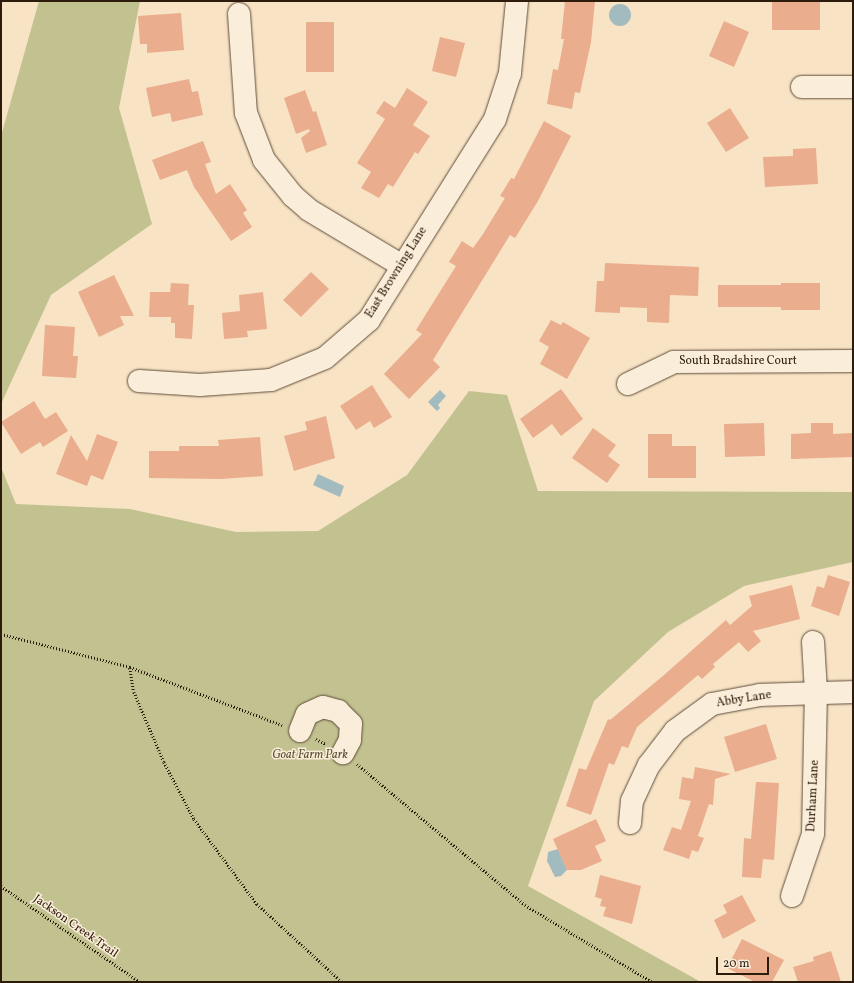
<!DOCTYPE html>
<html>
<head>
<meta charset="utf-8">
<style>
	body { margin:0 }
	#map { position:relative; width:854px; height:983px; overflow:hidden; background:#f8e3c5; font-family:Vollkorn,serif }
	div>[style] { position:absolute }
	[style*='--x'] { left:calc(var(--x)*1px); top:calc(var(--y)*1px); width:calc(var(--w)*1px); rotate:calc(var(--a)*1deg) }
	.green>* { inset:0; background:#c2c291 }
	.water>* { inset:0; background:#a2bbbf }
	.round { border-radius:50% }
	.building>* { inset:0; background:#eaad8d }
	.path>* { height:2.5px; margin-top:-1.25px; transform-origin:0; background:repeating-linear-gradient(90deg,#2d1b0b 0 1px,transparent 0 3px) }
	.roads { filter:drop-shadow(0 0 1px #604d3a) drop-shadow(0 0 1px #604d3a) }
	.minor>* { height:22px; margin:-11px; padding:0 11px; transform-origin:11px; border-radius:11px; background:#faedd9 }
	span { translate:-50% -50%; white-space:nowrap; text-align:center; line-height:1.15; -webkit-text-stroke:3px #faedd9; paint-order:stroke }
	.street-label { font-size:12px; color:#2d1b0b }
	.park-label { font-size:12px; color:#5a4d33; font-style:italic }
	.frame { position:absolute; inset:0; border:2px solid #2d1b0b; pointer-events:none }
	.scale { position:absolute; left:716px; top:957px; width:53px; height:18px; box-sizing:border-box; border:2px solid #2d1b0b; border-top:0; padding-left:5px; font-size:12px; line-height:14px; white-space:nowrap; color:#2d1b0b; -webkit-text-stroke:3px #faedd9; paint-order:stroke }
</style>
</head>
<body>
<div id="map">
	<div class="green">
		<div style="clip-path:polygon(39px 1px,140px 1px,119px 108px,152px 224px,51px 295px,1px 404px,1px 136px)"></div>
		<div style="clip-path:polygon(469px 391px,507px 395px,538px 491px,853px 492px,853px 562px,744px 586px,668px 632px,594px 701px,528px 886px,701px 982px,1px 982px,1px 467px,16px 504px,130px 509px,236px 532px,318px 531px,407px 475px)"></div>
	</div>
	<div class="water">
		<div class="round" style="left:609px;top:4px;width:22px;height:22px"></div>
		<div style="clip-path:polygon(440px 390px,446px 396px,438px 405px,440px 408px,437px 411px,428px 402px)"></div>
		<div style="clip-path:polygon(318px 474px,344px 486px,340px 497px,313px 485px)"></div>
		<div style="clip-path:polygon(558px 849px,567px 870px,561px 876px,555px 877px,547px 861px,548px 852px)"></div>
	</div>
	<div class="building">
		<div style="clip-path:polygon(565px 1px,595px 1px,591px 42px,580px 93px,575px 92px,572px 109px,547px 104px,553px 69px,558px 70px,564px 39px,561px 39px)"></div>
		<div style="clip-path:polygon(772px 1px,820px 1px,820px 30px,772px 30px)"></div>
		<div style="clip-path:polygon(181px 13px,184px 50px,147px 53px,147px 44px,140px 44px,138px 16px)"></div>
		<div style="clip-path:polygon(724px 21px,749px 32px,734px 67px,709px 56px)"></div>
		<div style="clip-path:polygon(306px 22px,334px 22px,334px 72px,306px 72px)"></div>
		<div style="clip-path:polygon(440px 37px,465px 43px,456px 77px,432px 71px)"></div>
		<div style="clip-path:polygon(189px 79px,192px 92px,198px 91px,203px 115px,172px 122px,170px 113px,152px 117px,146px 88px)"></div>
		<div style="clip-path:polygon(407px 88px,428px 102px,413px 125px,430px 136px,418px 154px,415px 152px,393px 187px,388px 184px,379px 198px,361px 188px,371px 172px,357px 163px,385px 119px,376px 113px,384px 101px,395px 108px)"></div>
		<div style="clip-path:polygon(305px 90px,313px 112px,316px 111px,327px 145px,306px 153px,301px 138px,310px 131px,309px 129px,296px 134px,284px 98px)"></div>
		<div style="clip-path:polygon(730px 108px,749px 138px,726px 152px,707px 123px)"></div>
		<div style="clip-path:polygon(544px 121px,571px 136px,538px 201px,515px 238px,510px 235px,433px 360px,440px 367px,409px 399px,384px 374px,422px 334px,416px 330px,456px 266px,449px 262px,462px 241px,473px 248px,483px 234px,505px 198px,500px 196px,511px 178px,514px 179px)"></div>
		<div style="clip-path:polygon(203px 141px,211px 162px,205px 164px,216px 194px,230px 184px,247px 210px,243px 213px,252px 227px,231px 241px,194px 187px,187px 170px,160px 180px,152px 160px)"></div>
		<div style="clip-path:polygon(816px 148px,818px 184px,765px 187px,763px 157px,793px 156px,793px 149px)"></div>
		<div style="clip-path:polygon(605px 263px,699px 267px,698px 296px,670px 295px,669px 323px,647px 322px,647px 308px,620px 307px,620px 313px,595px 312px,597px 281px,604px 281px)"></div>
		<div style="clip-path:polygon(311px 272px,329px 289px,301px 317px,283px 300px)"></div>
		<div style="clip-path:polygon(114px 275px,134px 316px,120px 316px,124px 325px,99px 337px,78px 292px)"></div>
		<div style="clip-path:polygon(171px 283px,189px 284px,188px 305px,194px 305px,192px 339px,175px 338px,175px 323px,171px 323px,171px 317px,149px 317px,150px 292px,170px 292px)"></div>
		<div style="clip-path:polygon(781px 283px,820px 283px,820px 310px,781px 310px,781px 307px,718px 307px,718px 285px,781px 285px)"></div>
		<div style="clip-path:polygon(263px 292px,267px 329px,247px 331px,248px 337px,224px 339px,222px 313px,240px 311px,239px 295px)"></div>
		<div style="clip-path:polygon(551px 320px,561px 325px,563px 322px,590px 338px,567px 379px,540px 364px,549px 347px,539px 341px)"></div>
		<div style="clip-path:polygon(45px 325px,75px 327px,73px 356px,78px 356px,76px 378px,42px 376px)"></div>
		<div style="clip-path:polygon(372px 385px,392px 417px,374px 428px,370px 421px,356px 430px,340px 406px)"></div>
		<div style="clip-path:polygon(561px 389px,583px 419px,561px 436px,552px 424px,533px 438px,520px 419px)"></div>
		<div style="clip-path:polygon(34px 401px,45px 419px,56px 412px,68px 431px,43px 447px,40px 442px,21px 454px,1px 422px)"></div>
		<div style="clip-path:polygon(326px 416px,335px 458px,294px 471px,284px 436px,307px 430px,305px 422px)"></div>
		<div style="clip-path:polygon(764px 423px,765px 456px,725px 457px,724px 424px)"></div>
		<div style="clip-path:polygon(811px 423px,833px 423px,833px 434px,853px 433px,853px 457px,791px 459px,791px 434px,811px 433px)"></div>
		<div style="clip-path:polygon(593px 428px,616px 445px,608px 456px,620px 465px,607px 483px,572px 458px)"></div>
		<div style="clip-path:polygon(97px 434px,118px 442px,103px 480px,91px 475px,87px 486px,56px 474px,71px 435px,87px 461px)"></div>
		<div style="clip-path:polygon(648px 434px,672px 434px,672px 446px,696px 446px,696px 478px,648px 478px)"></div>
		<div style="clip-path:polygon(260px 437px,263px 476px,221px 479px,149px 478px,149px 451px,179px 451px,179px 446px,219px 446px,218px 440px)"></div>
		<div style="clip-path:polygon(828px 575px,850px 582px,839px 616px,811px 606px,817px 586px,824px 588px)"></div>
		<div style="clip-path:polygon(792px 585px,800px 619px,753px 631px,761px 641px,748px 652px,739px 642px,713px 664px,715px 667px,702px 679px,698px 675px,637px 727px,628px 748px,622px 746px,614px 765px,609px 763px,591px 815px,566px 806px,579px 768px,586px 770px,608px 719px,610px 720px,664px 675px,726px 620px,730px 625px,752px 606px,749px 596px)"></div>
		<div style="clip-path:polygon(766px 724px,777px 759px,735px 772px,724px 737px)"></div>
		<div style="clip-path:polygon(695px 767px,731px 774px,715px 779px,713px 805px,709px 804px,698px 836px,704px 838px,698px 852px,692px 850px,689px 859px,663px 850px,672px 827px,681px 830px,691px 801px,679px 799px,682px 777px,693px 779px)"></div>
		<div style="clip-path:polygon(756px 782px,779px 783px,774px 860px,763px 859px,761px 878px,742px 877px,744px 838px,751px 839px)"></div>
		<div style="clip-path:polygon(596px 819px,606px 841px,595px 846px,602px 861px,581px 870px,567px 870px,553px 839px)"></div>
		<div style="clip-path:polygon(600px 875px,641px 886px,632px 924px,603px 916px,606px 907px,600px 906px,602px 899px,595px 897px)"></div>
		<div style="clip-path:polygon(742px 895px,756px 921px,723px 939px,714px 920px,727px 913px,723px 905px)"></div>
		<div style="clip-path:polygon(742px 939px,784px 960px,772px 982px,755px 982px,727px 968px)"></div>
		<div style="clip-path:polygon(831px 951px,841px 982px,798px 982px,793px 967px,814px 961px,813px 957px)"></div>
	</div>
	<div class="path">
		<div style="--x:1;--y:634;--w:133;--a:14.3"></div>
		<div style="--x:130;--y:667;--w:163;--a:20.9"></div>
		<div style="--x:130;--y:668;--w:24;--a:81"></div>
		<div style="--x:134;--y:692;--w:76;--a:66.8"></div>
		<div style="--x:164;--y:762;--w:64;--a:62.2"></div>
		<div style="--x:194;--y:819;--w:106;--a:53.5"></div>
		<div style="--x:257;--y:904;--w:115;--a:42.5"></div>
		<div style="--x:316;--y:739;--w:11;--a:27"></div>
		<div style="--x:357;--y:764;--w:219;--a:40"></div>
		<div style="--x:525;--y:905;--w:149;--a:31.2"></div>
		<div style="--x:1;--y:886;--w:169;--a:34.6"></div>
	</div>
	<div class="roads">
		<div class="minor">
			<div style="--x:239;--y:14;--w:99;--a:86"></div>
			<div style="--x:246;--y:113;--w:50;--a:69"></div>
			<div style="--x:264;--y:160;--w:46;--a:51.1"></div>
			<div style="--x:293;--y:196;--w:21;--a:41"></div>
			<div style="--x:309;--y:210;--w:107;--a:30.9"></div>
			<div style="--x:802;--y:87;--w:51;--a:0"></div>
			<div style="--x:139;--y:381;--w:61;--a:3.8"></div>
			<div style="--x:200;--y:385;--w:71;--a:-4"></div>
			<div style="--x:271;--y:380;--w:58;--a:-22.2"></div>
			<div style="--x:325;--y:358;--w:58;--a:-40.8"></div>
			<div style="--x:369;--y:320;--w:237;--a:-57.9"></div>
			<div style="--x:495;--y:119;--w:48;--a:-71.9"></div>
			<div style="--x:510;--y:73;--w:72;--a:-84.4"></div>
			<div style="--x:628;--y:384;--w:51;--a:-25.6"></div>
			<div style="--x:674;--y:362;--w:179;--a:-0.3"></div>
			<div style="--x:300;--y:731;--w:18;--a:-68"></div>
			<div style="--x:307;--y:714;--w:17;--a:-24"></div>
			<div style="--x:323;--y:707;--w:16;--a:15"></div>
			<div style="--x:338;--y:711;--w:18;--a:45"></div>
			<div style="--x:351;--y:724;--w:16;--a:94"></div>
			<div style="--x:350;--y:740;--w:15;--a:118"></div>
			<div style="--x:630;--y:823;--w:22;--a:-85"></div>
			<div style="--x:632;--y:801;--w:40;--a:-65"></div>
			<div style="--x:649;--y:765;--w:43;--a:-52.6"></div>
			<div style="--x:675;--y:731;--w:46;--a:-36.1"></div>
			<div style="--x:712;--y:704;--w:49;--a:-10.6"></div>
			<div style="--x:760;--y:695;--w:93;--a:-1.8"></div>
			<div style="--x:792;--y:896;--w:65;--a:-71.3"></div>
			<div style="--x:813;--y:834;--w:142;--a:-88.8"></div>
			<div style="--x:816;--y:692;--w:50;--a:-93.4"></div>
		</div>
	</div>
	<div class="street-label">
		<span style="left:397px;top:273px;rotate:-58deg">East Browning Lane</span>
		<span style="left:738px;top:362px">South Bradshire Court</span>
		<span style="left:744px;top:700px;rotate:-9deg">Abby Lane</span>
		<span style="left:814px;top:796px;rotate:-87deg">Durham Lane</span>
		<span style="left:75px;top:927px;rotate:35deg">Jackson Creek Trail</span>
	</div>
	<div class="park-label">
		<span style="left:310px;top:756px">Goat Farm Park</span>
	</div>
	<div class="frame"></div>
	<div class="scale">20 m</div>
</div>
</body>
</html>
